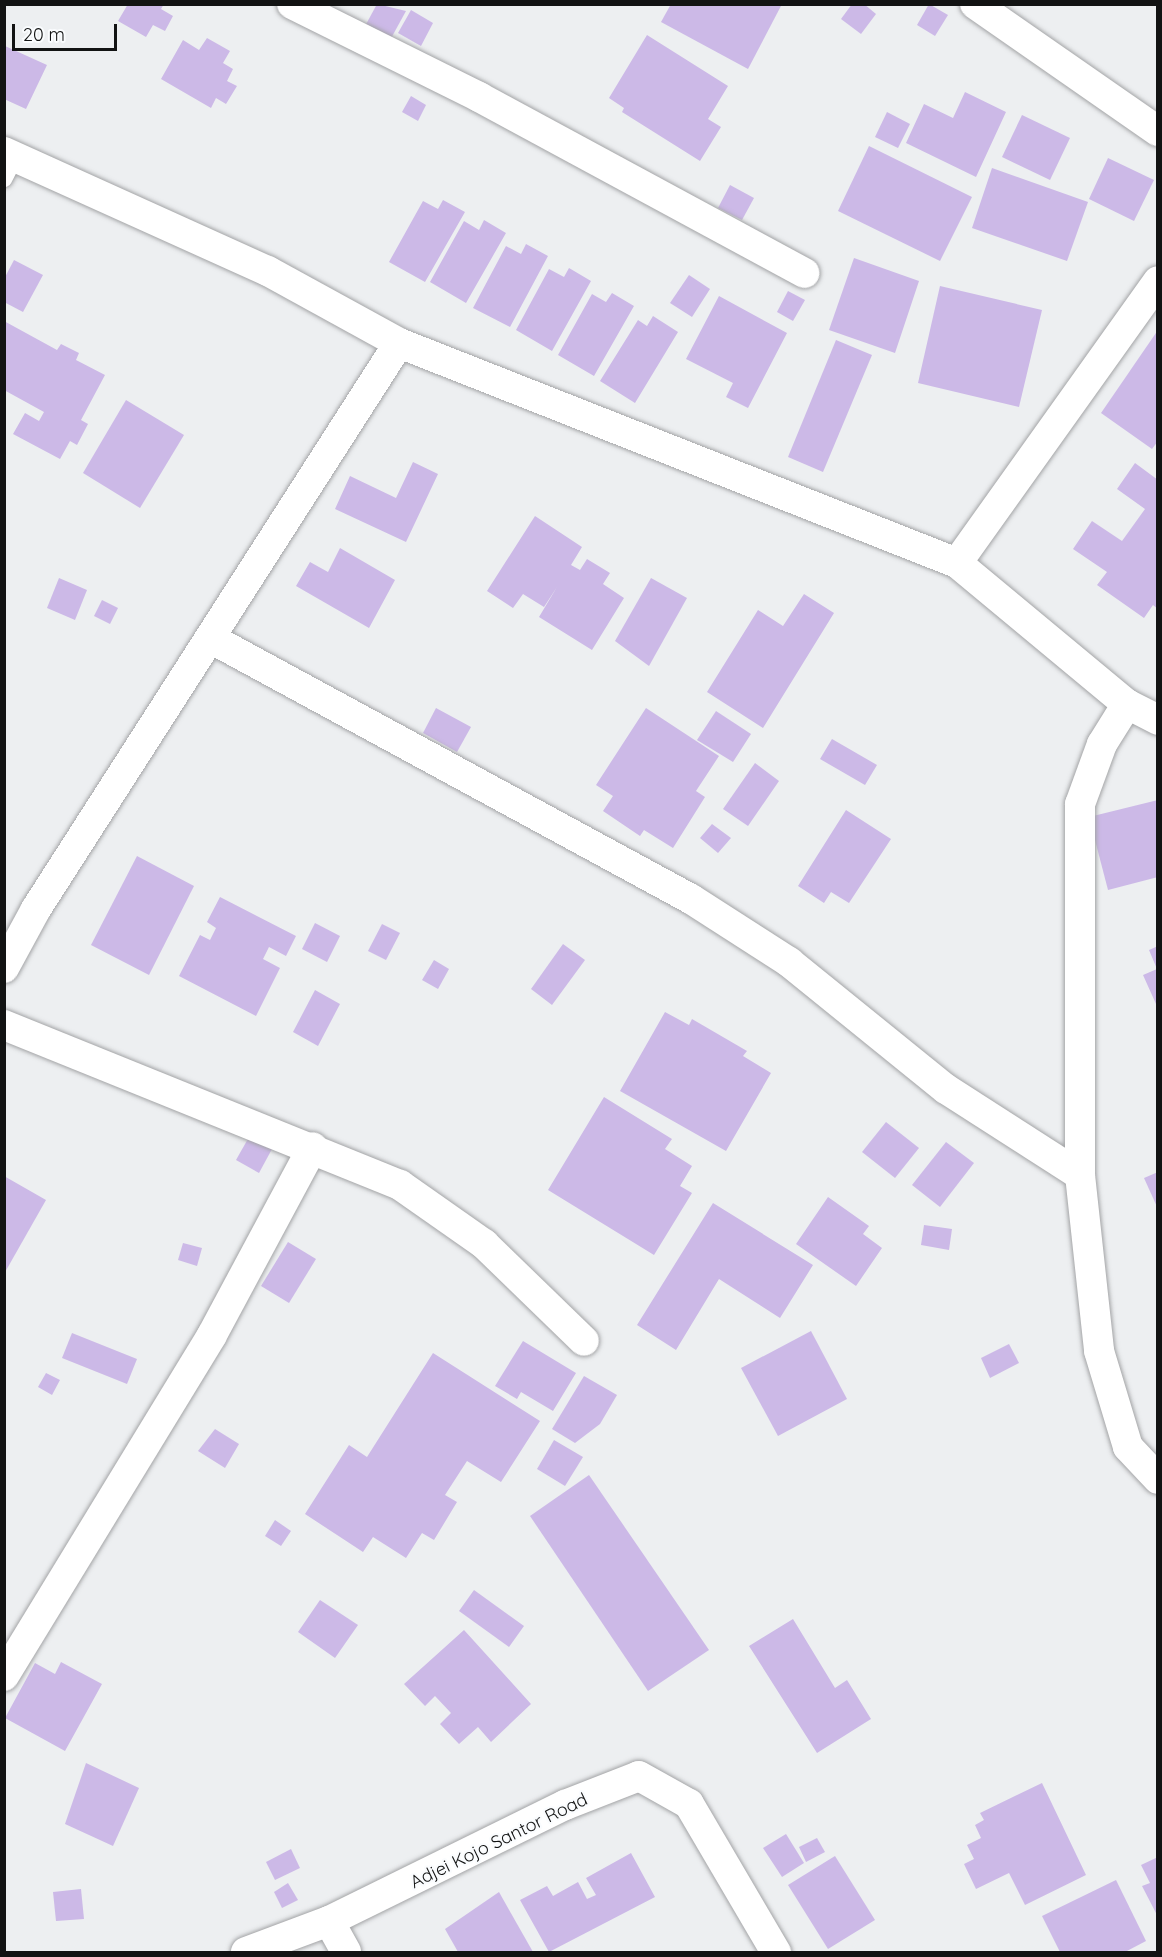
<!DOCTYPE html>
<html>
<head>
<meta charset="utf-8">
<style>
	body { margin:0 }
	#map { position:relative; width:1162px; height:1957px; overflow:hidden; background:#edeff1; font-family:Quicksand,sans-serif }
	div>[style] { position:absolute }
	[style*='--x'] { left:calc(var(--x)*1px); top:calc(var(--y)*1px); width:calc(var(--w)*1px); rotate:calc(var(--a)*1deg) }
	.building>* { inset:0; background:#ccb9e7 }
	.roads { filter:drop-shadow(0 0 2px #a3a4a6) drop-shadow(0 0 2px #a3a4a6) }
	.lane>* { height:15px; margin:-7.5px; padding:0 7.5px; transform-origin:7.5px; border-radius:7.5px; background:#fff }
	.street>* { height:30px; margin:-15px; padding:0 15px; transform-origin:15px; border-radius:15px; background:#fff }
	span { translate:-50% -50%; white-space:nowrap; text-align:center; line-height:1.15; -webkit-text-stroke:4.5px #fafcfe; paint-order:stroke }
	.street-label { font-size:18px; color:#121313 }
	.frame { position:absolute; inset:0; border:6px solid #121313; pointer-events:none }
	.scale { position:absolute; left:12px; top:24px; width:105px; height:27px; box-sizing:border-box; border:3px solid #121313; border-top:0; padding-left:8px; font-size:18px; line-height:21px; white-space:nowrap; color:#121313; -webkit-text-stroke:4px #fafcfe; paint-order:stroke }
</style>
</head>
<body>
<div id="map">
	<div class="building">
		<div style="clip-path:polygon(128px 4px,164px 4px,161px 9px,173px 16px,165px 31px,153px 25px,146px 37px,118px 21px)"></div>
		<div style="clip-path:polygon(377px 4px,406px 11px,389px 42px,364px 28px)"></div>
		<div style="clip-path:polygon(671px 4px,782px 4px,748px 69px,661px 22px)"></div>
		<div style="clip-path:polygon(852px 4px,864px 4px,876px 14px,861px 34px,841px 19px)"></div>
		<div style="clip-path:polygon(929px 4px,948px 15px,935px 36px,917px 25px)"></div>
		<div style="clip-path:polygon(411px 10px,433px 23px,421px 46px,398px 33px)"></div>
		<div style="clip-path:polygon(647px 35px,728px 86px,708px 119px,721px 127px,700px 161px,622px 112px,624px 108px,609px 98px)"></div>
		<div style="clip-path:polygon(4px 37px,5px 46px,47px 65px,26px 109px,4px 99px)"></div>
		<div style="clip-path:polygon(207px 38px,230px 51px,223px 63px,233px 69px,227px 81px,237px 86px,226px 104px,216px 98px,211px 108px,161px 79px,183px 40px,199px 50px)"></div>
		<div style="clip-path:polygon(965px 92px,1006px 112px,976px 177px,906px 143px,924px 104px,953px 118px)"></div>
		<div style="clip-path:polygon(411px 96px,426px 105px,418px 121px,402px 112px)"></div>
		<div style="clip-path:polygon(887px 112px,910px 124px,898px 148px,875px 137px)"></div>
		<div style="clip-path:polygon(1022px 115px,1070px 138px,1050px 180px,1002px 157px)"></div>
		<div style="clip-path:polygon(869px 146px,972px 197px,940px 261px,838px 211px)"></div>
		<div style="clip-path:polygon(1108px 158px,1154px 180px,1134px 221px,1089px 199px)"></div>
		<div style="clip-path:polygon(992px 168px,1088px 202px,1067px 261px,972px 228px)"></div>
		<div style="clip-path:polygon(730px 185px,754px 198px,742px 220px,718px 208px)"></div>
		<div style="clip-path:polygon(443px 200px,465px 212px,425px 282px,389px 262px,423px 201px,438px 209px)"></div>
		<div style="clip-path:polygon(484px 220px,506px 233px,466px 303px,430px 282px,464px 221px,479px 230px)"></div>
		<div style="clip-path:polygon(526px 244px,548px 256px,510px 327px,473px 308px,506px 246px,521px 254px)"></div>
		<div style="clip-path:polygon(854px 258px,919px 281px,895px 353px,829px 330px)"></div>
		<div style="clip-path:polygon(14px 260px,43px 275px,23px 312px,4px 302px,4px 279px)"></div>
		<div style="clip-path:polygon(569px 268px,591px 281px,552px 351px,516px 330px,549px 269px,564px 277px)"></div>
		<div style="clip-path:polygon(689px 275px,710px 289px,692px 317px,670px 303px)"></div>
		<div style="clip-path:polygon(940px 286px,1042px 310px,1019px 407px,918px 383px)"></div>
		<div style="clip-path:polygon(788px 291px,805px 300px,793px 321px,777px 312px)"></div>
		<div style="clip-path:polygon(612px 293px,634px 306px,594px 376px,558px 355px,592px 294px,606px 302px)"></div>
		<div style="clip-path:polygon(719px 296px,787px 333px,748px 408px,726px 397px,733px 383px,686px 359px)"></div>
		<div style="clip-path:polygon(653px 316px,678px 332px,635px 403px,600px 381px,638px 320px,647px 326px)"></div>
		<div style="clip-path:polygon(4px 321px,57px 350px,61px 344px,79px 353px,76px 360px,105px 375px,81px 420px,88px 424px,77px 445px,70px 441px,60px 459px,13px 434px,25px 413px,39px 421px,44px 412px,4px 390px)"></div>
		<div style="clip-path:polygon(1158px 330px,1158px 441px,1152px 449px,1101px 413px)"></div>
		<div style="clip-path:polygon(836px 340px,872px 355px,823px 472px,788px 457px)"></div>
		<div style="clip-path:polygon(126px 400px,184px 435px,140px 508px,83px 473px)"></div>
		<div style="clip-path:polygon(413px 462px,438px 474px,406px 542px,335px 509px,350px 476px,396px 498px)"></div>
		<div style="clip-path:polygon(1135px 463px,1158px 480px,1158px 609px,1153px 605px,1144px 618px,1097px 585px,1107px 572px,1073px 549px,1092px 521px,1122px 541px,1145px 509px,1117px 489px)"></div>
		<div style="clip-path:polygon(535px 516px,582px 547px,571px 565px,580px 570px,587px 559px,610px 573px,603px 584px,624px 598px,592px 650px,539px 617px,557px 587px,544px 607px,523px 594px,513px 608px,487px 591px)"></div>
		<div style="clip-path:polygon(340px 548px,395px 580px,369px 628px,296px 586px,310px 562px,328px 572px)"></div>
		<div style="clip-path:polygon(59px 578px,87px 590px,75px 620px,47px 608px)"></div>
		<div style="clip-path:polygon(651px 578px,687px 598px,649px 666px,615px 641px)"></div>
		<div style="clip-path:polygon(804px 594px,834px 613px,763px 728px,707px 692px,758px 610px,783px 626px)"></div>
		<div style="clip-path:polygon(102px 600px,118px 608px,110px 624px,94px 616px)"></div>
		<div style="clip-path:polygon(436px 708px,471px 727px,457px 752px,423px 733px)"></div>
		<div style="clip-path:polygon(646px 708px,719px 756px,696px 791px,705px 797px,673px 848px,644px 830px,640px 836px,603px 811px,613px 796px,596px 785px)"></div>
		<div style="clip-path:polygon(716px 711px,751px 734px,733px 762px,697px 740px)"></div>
		<div style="clip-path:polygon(832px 739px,877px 765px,865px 785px,820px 759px)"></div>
		<div style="clip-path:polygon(755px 763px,779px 781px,748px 826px,723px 809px)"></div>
		<div style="clip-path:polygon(1158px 800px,1158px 877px,1108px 890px,1089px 817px)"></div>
		<div style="clip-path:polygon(846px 810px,891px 839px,849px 903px,831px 892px,824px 903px,798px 886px)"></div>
		<div style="clip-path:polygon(712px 824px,731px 838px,718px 853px,700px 838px)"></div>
		<div style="clip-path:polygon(137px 856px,194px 886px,149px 975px,91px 945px)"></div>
		<div style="clip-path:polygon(220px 897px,296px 936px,286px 956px,269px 947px,263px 959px,280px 968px,256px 1016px,179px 976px,200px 935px,210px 940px,216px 928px,207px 922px)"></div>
		<div style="clip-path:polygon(315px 923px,340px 936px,327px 962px,302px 949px)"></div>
		<div style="clip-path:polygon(382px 924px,400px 933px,386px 960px,368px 951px)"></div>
		<div style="clip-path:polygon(563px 944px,585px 960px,552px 1005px,531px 989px)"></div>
		<div style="clip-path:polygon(1158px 946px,1158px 1003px,1156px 1004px,1143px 975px,1157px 969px,1149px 950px)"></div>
		<div style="clip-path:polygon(434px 960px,449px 969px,438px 989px,422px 980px)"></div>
		<div style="clip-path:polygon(315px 990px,340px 1004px,318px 1046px,293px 1032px)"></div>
		<div style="clip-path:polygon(665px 1012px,689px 1025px,692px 1019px,747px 1051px,743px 1056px,771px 1073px,726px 1151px,620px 1091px)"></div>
		<div style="clip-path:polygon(604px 1097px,672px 1139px,665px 1149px,692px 1166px,680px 1186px,692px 1193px,654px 1255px,548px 1190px)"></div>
		<div style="clip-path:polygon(886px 1122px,919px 1148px,895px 1178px,862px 1152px)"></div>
		<div style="clip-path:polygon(249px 1137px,272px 1149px,259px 1173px,236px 1160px)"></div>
		<div style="clip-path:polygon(946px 1142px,974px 1163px,940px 1207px,912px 1185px)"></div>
		<div style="clip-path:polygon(1158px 1172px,1158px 1209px,1144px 1178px)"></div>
		<div style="clip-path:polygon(4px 1176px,46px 1200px,4px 1274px)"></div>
		<div style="clip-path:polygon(828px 1197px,869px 1226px,863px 1234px,882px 1248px,856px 1286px,796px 1244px)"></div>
		<div style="clip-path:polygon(713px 1203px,813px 1265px,780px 1318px,719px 1279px,676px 1350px,637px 1325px)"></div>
		<div style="clip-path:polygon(924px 1225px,952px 1229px,949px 1250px,921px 1245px)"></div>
		<div style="clip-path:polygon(288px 1242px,316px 1259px,289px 1303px,261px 1286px)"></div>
		<div style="clip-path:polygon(183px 1243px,202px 1248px,197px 1266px,178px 1260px)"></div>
		<div style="clip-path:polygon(811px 1331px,847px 1399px,778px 1436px,741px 1368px)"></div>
		<div style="clip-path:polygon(72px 1333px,137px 1359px,127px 1384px,62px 1358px)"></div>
		<div style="clip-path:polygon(523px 1341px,576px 1373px,553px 1411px,521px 1392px,517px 1399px,495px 1386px)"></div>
		<div style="clip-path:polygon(1009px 1344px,1019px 1363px,990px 1378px,981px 1358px)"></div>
		<div style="clip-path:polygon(433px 1353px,540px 1421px,501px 1482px,467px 1461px,445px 1495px,457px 1502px,434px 1540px,422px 1533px,406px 1558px,373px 1537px,363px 1552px,305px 1514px,349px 1445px,367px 1457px)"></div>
		<div style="clip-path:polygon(46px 1373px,60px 1380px,52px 1395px,38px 1387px)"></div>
		<div style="clip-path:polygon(584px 1376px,617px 1395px,600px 1424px,575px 1443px,552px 1429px)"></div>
		<div style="clip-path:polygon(215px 1429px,239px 1444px,225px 1468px,198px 1451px)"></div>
		<div style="clip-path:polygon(554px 1440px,583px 1457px,565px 1486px,537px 1469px)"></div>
		<div style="clip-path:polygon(589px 1475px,709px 1650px,648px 1691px,530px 1516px)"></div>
		<div style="clip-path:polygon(275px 1520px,291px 1531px,281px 1546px,265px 1536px)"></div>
		<div style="clip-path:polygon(474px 1590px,524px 1626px,509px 1647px,459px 1611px)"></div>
		<div style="clip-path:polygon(320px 1600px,358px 1625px,335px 1658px,298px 1632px)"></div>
		<div style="clip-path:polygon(793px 1619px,835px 1688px,847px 1680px,871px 1719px,817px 1753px,749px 1646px)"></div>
		<div style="clip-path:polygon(464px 1630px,531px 1704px,491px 1742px,478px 1727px,459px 1744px,440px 1724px,451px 1713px,435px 1696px,425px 1706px,404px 1684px)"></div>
		<div style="clip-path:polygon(61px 1662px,102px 1684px,65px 1751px,5px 1718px,35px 1663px,55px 1674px)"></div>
		<div style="clip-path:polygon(86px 1763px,139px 1788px,113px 1846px,65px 1824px)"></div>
		<div style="clip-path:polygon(1042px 1783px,1086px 1875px,1025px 1905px,1009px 1873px,976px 1889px,964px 1864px,974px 1859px,967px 1845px,981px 1838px,975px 1825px,984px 1820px,980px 1813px)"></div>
		<div style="clip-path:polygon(786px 1834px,804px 1863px,782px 1877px,763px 1848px)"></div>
		<div style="clip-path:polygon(817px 1838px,825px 1852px,806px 1862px,799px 1847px)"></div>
		<div style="clip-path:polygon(291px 1849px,300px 1868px,275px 1880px,266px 1862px)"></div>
		<div style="clip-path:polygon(631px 1853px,655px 1897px,549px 1952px,520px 1900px,547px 1886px,553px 1896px,578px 1882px,587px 1899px,596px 1895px,586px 1878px)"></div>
		<div style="clip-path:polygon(835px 1856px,875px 1920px,828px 1949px,788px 1885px)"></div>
		<div style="clip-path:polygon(1158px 1857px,1158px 1917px,1142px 1886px,1150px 1883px,1141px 1865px)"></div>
		<div style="clip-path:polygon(1116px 1880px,1146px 1941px,1125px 1952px,1060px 1952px,1042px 1916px)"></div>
		<div style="clip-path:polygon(288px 1883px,298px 1900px,282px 1908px,274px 1892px)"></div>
		<div style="clip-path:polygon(81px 1889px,84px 1919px,56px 1921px,53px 1892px)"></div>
		<div style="clip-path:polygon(499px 1892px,533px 1952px,458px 1952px,445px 1929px)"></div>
	</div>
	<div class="roads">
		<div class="lane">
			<div style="--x:4;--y:179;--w:25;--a:-63"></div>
		</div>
		<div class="street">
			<div style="--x:292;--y:4;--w:209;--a:26.4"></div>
			<div style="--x:479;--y:97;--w:370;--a:28.4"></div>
			<div style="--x:975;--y:4;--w:223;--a:34.8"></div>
			<div style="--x:4;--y:152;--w:290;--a:24.3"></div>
			<div style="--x:268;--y:271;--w:149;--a:28.8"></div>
			<div style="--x:399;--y:343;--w:600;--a:21.52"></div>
			<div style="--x:957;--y:563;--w:221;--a:39.7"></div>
			<div style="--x:1127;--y:704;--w:35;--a:27"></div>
			<div style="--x:957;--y:563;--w:346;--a:-54.5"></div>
			<div style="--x:210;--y:638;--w:547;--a:28.49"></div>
			<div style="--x:691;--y:899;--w:117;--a:32.7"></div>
			<div style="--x:789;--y:962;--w:202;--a:39"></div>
			<div style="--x:946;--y:1089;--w:159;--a:32.7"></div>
			<div style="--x:1127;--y:704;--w:47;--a:122"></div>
			<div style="--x:1102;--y:744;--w:64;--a:110.1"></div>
			<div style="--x:1080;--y:804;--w:371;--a:90"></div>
			<div style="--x:1080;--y:1175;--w:177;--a:83.8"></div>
			<div style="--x:1099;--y:1351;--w:100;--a:73.2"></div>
			<div style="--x:1128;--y:1447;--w:44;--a:46.8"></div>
			<div style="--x:4;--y:968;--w:67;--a:-61.5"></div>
			<div style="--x:36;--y:909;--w:672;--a:-57.33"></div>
			<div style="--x:4;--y:1025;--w:427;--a:22"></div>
			<div style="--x:400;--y:1185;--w:103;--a:35.1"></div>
			<div style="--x:484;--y:1244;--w:139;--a:44.1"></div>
			<div style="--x:4;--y:1676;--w:399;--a:-58.6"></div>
			<div style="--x:212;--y:1335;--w:213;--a:-61.8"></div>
			<div style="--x:329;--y:1921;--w:35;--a:61"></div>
			<div style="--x:246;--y:1952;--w:89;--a:-20.5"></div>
			<div style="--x:329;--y:1921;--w:263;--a:-26.2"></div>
			<div style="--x:565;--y:1805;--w:79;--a:-21.4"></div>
			<div style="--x:639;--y:1776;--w:57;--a:29.2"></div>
			<div style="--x:689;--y:1804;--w:172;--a:59.6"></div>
		</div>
	</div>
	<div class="street-label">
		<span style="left:499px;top:1841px;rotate:-26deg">Adjei Kojo Santor Road</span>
	</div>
	<div class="frame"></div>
	<div class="scale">20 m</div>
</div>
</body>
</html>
